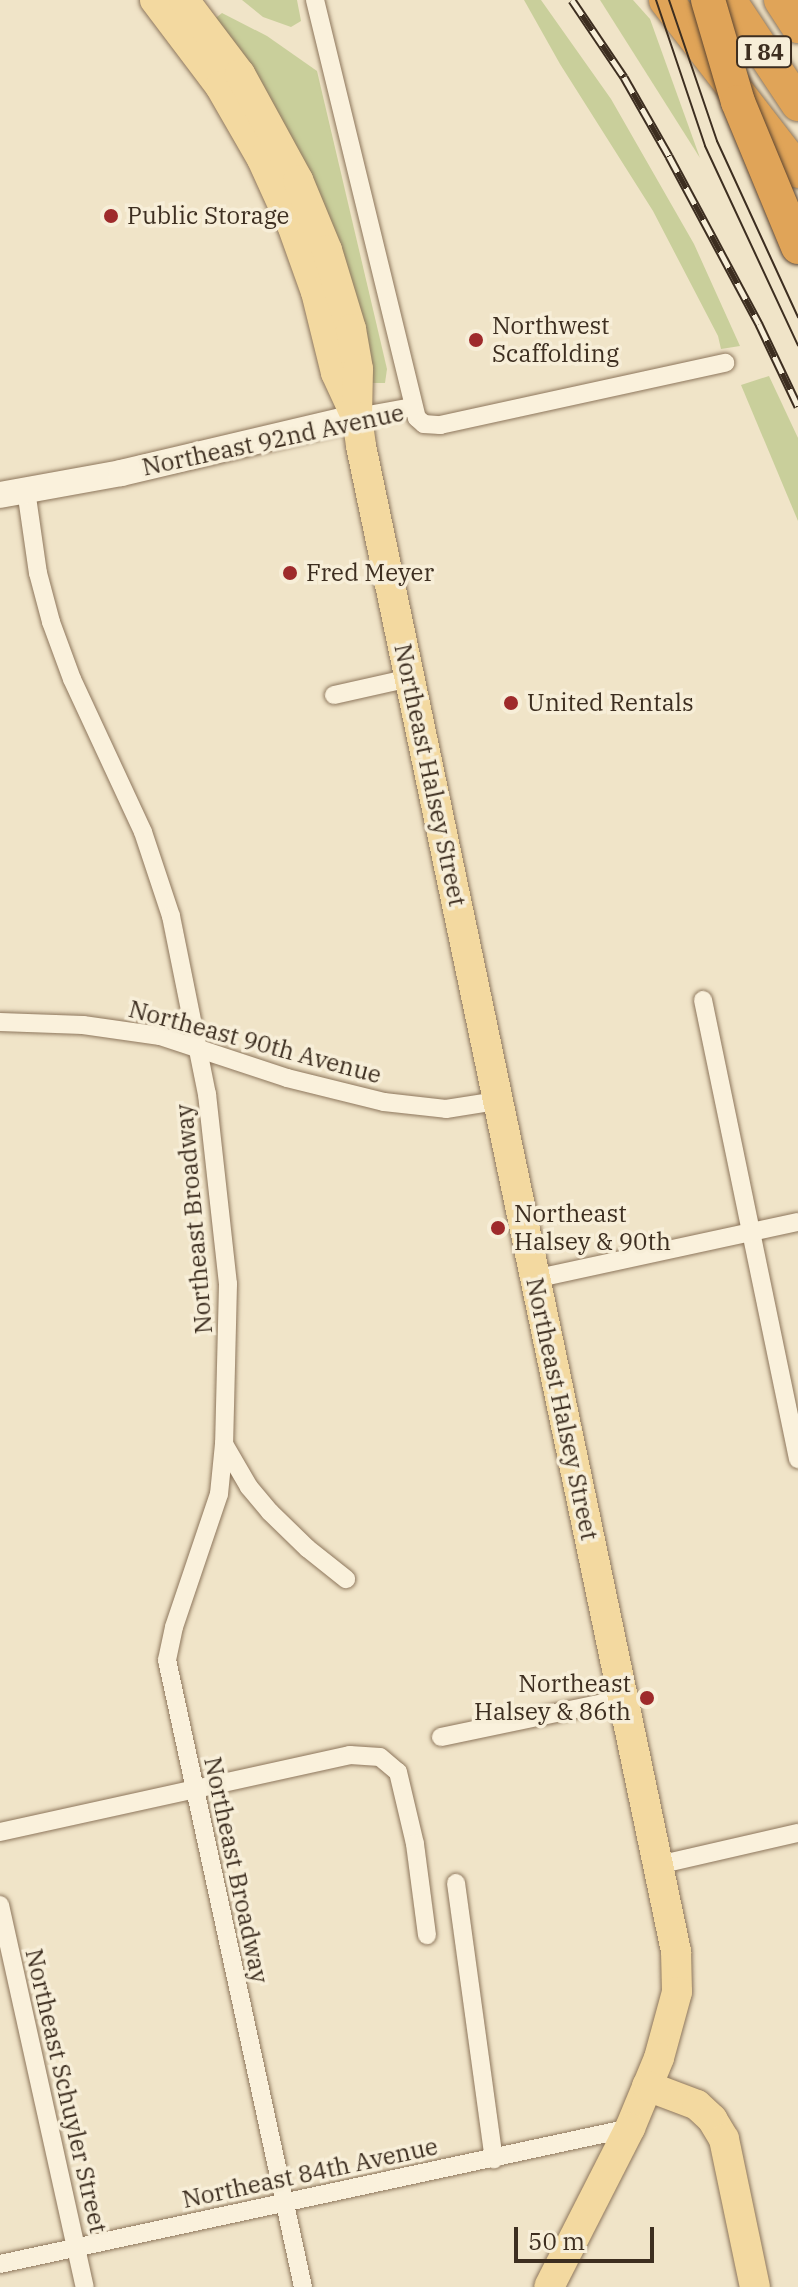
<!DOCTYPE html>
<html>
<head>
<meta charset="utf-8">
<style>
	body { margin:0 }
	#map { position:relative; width:798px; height:2287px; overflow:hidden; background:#f0e4c8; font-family:"IBM Plex Serif",serif }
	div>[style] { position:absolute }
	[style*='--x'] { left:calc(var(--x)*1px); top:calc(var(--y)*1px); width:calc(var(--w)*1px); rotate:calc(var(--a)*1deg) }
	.green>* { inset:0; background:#c9cf9b }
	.roads { filter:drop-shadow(0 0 2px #8d765c) drop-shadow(0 0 2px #8d765c) }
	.street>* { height:18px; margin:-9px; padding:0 9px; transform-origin:9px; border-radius:9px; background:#faf1dc }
	.secondary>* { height:26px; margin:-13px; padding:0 13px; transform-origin:13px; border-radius:13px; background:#faf1dc }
	.primary>* { height:30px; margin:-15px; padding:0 15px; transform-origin:15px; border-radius:15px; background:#f3d9a0 }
	.highway>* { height:34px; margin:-17px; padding:0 17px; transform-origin:17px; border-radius:17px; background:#e0a458 }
	.tram>* { height:2px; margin:-1px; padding:0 1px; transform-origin:1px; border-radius:1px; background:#3d2e20 }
	.rail>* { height:9px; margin-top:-4.5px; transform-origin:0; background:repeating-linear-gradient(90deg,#f7eed8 0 18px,#3d2e20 0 36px); box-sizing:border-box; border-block:2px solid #3d2e20 }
	.bridges { filter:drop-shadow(0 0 2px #5b4430) drop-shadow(0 0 2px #5b4430) }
	.highway-bridge>* { height:34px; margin:-17px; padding:0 17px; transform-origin:17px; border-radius:17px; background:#e0a458 }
	.dots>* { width:22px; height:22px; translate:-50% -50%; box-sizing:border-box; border:4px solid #f7eed8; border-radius:50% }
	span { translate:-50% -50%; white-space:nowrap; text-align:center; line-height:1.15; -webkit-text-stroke:7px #f7eed8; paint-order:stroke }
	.shield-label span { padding:2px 6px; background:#f7eed8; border:2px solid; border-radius:6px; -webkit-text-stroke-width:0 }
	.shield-label { font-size:22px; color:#3d2e20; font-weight:700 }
	.poi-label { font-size:24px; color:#3d2e20 }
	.left { translate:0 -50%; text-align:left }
	.right { translate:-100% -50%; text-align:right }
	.street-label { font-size:24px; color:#3d2e20 }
	.scale { position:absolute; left:514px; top:2227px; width:140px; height:36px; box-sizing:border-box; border:4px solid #3d2e20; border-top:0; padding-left:10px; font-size:24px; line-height:28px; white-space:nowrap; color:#3d2e20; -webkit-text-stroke:6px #f7eed8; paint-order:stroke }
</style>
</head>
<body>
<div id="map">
	<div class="green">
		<div style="clip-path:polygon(242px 0,297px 0,301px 21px,291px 27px,263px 17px)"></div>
		<div style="clip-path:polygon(524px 0,541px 0,611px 99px,694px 244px,740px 346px,721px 349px,718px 336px,653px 211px,560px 64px)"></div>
		<div style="clip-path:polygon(600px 0,633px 0,650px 19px,700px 158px)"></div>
		<div style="clip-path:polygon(222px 13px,267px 36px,317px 71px,387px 369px,385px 383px,372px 383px,212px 21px)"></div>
		<div style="clip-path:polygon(769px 376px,798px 438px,798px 521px,741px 385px)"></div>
	</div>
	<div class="roads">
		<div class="street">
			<div style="--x:315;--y:0;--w:430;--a:76.3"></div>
			<div style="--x:417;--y:418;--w:9;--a:41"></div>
			<div style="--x:424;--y:424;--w:16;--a:4"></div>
			<div style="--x:440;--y:425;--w:292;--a:-12.3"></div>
			<div style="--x:357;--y:417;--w:56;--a:-10.3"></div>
			<div style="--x:26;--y:490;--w:84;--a:81.8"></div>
			<div style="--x:38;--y:573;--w:51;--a:75.1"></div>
			<div style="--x:51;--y:622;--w:61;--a:69.8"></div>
			<div style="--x:72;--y:679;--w:169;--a:65.1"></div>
			<div style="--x:143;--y:832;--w:89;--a:71.6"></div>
			<div style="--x:171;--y:916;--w:182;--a:78.6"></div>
			<div style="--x:207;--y:1094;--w:191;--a:83.7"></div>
			<div style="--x:228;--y:1284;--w:160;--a:91.4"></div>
			<div style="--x:224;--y:1444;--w:50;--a:95.7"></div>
			<div style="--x:219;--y:1494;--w:140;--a:108.7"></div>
			<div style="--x:174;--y:1627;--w:34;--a:102"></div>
			<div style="--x:167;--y:1660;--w:642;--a:77.76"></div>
			<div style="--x:334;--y:695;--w:78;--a:-12.6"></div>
			<div style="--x:703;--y:1000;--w:469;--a:78.3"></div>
			<div style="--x:0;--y:1022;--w:83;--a:2.1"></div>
			<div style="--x:83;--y:1025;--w:78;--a:8.1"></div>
			<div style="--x:160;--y:1036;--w:134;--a:18.3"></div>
			<div style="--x:287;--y:1078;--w:100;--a:13.9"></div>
			<div style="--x:384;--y:1102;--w:62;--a:6.4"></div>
			<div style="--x:446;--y:1109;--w:52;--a:-8.9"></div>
			<div style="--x:534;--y:1279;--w:270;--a:-12.2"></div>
			<div style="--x:224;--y:1444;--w:50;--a:59.8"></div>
			<div style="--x:249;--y:1487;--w:33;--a:50"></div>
			<div style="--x:270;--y:1512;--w:52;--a:44.2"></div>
			<div style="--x:307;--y:1548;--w:50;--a:38.5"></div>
			<div style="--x:441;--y:1737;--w:186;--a:-11.8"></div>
			<div style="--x:0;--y:1832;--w:358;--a:-12.4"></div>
			<div style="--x:350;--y:1755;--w:30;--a:4"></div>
			<div style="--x:380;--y:1757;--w:23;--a:40"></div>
			<div style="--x:398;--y:1772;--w:74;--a:76.7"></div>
			<div style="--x:415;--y:1844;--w:92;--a:82.5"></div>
			<div style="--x:658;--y:1865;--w:144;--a:-12.9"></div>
			<div style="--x:456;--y:1883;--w:279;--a:82.2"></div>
			<div style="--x:0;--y:1905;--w:391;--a:77.5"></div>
			<div style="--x:0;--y:2264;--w:645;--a:-12.18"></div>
		</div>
		<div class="secondary">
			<div style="--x:0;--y:495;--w:123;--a:-10.3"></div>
			<div style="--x:121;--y:473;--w:243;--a:-13.3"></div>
		</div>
		<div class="primary">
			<div style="--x:155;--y:0;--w:108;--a:52.9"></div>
			<div style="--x:220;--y:86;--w:84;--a:60.1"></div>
			<div style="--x:262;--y:159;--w:72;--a:65.6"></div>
			<div style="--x:292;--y:225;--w:71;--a:70.3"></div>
			<div style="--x:316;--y:292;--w:83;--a:76.1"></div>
			<div style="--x:336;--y:373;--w:43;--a:65.2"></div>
			<div style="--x:184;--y:0;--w:93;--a:52.9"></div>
			<div style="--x:240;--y:74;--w:121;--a:61.3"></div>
			<div style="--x:298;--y:180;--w:76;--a:67.5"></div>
			<div style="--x:327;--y:250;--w:83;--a:73.1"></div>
			<div style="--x:351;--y:329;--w:41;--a:80.1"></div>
			<div style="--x:358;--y:369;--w:48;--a:91.2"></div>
			<div style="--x:357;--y:417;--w:29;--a:82"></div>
			<div style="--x:361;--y:446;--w:1538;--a:78.18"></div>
			<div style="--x:676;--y:1951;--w:41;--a:88.6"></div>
			<div style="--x:677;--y:1992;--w:68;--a:105.3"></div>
			<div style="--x:659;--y:2058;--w:76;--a:112.5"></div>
			<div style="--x:630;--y:2128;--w:178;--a:117"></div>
			<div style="--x:647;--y:2086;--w:53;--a:20.8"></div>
			<div style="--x:697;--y:2105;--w:21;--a:43"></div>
			<div style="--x:712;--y:2119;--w:23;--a:59"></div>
			<div style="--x:724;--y:2139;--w:151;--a:78.2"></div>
		</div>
		<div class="highway">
			<div style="--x:666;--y:0;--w:216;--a:52.3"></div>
			<div style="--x:729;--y:0;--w:125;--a:56.4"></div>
			<div style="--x:781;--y:0;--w:31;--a:57"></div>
		</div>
	</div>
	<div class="tram">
		<div style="--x:656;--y:0;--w:154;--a:71.4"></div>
		<div style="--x:705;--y:146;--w:220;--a:65"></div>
		<div style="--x:669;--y:0;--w:149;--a:71.2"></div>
		<div style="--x:717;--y:141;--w:194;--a:65.3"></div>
	</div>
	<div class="rail">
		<div style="--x:572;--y:0;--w:93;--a:56"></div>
		<div style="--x:624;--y:77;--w:91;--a:60.3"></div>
		<div style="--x:669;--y:156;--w:191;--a:61.8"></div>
		<div style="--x:759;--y:324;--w:91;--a:64.6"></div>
	</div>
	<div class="bridges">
		<div class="highway-bridge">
			<div style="--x:708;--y:0;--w:106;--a:73.6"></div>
			<div style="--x:738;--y:102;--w:157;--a:67.5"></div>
		</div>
	</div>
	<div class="dots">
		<div style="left:111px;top:216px;background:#9e2a2b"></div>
		<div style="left:476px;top:340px;background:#9e2a2b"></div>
		<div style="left:290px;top:573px;background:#9e2a2b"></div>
		<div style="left:511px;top:703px;background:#9e2a2b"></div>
		<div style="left:498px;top:1228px;background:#9e2a2b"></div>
		<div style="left:647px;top:1698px;background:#9e2a2b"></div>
	</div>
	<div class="shield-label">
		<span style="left:764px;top:52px">I 84</span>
	</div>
	<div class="poi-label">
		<span class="left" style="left:127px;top:216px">Public Storage</span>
		<span class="left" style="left:492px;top:340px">Northwest<br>Scaffolding</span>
		<span class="left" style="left:306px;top:573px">Fred Meyer</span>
		<span class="left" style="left:527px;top:703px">United Rentals</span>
		<span class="left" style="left:514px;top:1228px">Northeast<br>Halsey &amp; 90th</span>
		<span class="right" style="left:631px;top:1698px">Northeast<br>Halsey &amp; 86th</span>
	</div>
	<div class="street-label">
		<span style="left:273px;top:440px;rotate:-12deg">Northeast 92nd Avenue</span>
		<span style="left:430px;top:775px;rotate:78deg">Northeast Halsey Street</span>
		<span style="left:255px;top:1042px;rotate:15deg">Northeast 90th Avenue</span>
		<span style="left:194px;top:1219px;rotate:-95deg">Northeast Broadway</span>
		<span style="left:562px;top:1409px;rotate:78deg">Northeast Halsey Street</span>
		<span style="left:236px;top:1870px;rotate:78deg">Northeast Broadway</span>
		<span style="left:66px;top:2091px;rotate:77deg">Northeast Schuyler Street</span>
		<span style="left:310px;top:2173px;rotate:-12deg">Northeast 84th Avenue</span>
	</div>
	<div class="scale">50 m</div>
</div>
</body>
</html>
